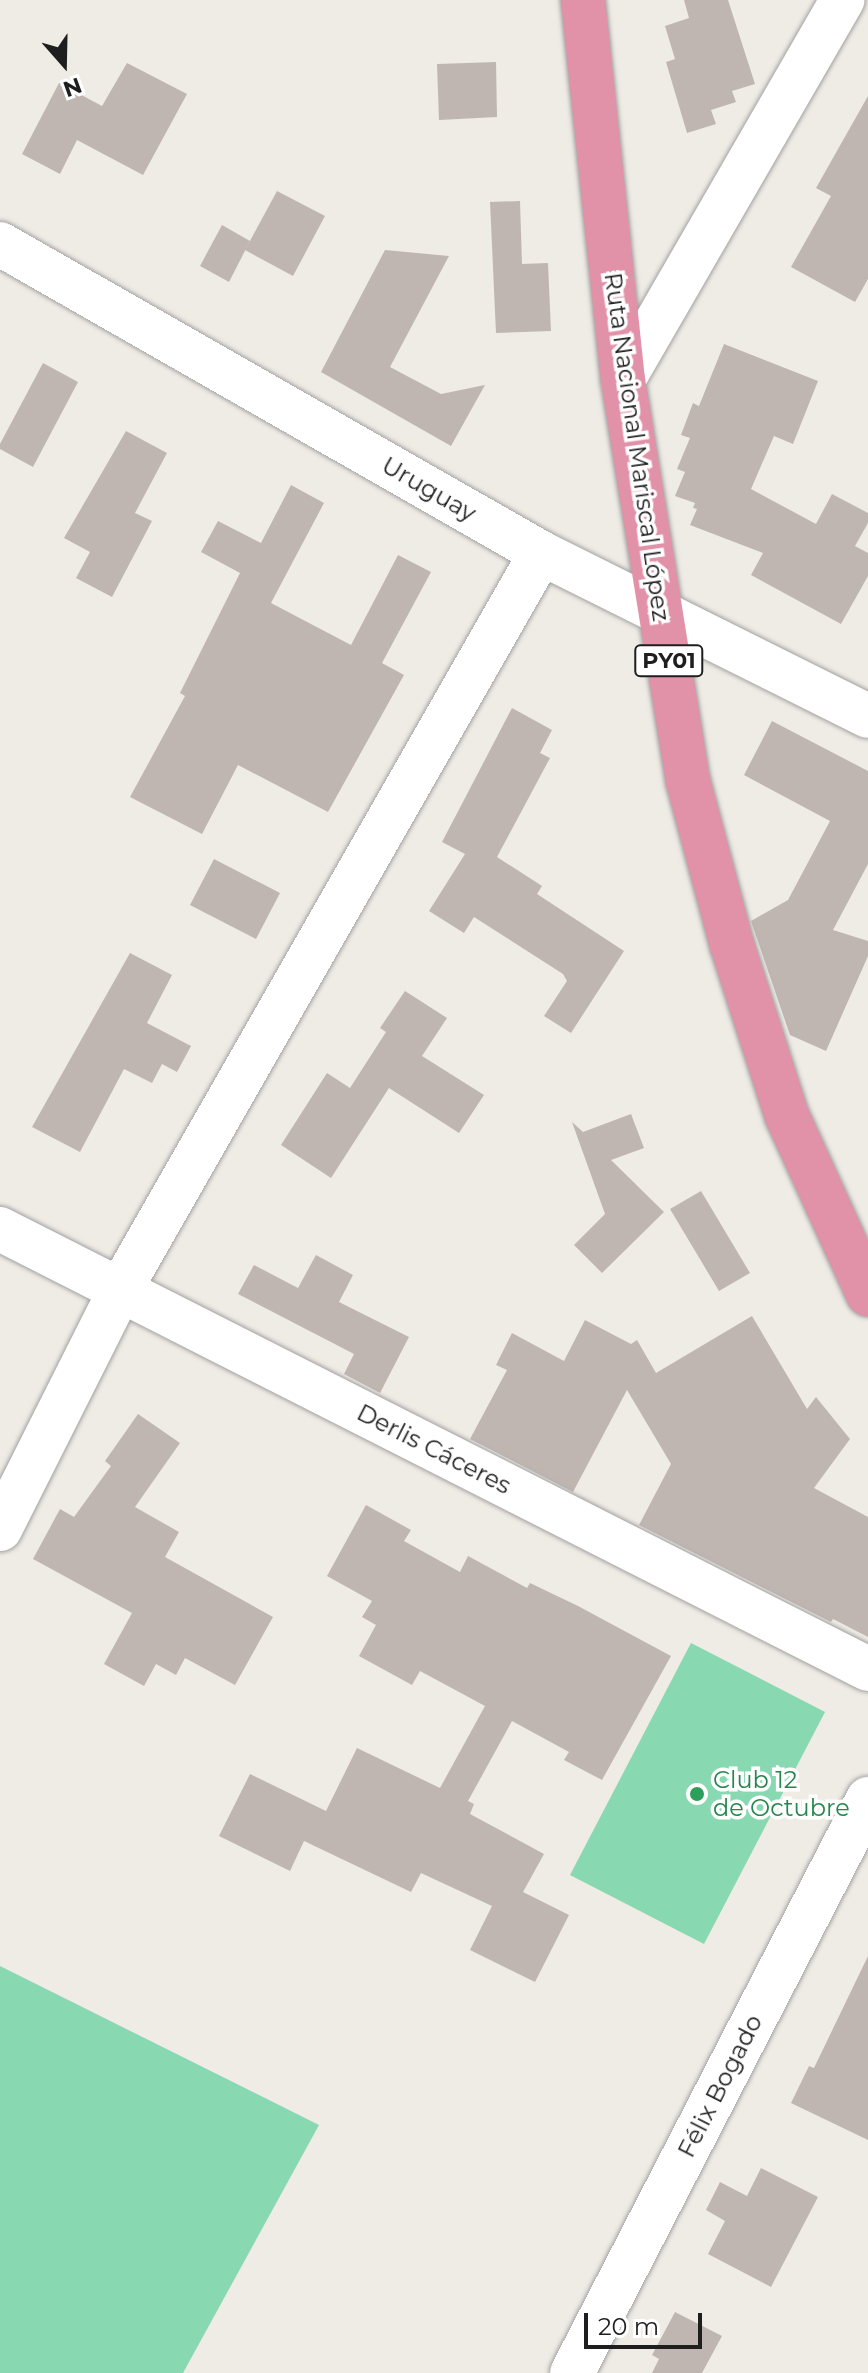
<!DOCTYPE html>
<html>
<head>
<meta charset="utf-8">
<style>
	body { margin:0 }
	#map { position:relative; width:868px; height:2373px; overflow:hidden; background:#efebe5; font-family:Montserrat,sans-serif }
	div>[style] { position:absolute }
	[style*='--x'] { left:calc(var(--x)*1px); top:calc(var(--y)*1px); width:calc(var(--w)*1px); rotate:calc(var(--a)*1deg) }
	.pitch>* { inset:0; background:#88d8b2 }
	.building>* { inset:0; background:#bfb6b2 }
	.roads { filter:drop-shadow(0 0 2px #a2a2a2) drop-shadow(0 0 2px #a2a2a2) }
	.minor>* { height:44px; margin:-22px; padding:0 22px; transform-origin:22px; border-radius:22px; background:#fff }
	.highway>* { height:44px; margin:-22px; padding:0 22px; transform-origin:22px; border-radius:22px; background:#e192a9 }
	.dots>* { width:22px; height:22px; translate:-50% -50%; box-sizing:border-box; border:4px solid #fff; border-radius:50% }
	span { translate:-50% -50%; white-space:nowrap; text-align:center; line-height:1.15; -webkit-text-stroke:7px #fff; paint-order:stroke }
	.shield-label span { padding:2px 6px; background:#fff; border:2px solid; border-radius:6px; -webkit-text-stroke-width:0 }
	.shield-label { font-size:22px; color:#1e1e1e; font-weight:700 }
	.street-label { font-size:24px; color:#1e1e1e }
	.leisure-label { font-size:24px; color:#27864d }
	.left { translate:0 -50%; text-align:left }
	.north { position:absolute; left:24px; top:24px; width:80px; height:80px; -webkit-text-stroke:6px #fff; paint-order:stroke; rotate:160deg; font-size:22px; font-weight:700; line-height:32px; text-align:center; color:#1e1e1e }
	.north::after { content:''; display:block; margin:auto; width:28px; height:36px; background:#1e1e1e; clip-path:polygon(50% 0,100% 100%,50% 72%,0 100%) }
	.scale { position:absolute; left:584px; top:2313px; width:118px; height:36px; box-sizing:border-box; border:4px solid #1e1e1e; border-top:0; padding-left:10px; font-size:24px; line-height:28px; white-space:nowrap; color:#1e1e1e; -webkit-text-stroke:6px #fff; paint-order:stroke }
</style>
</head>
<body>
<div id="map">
	<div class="pitch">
		<div style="clip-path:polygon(691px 1643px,825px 1712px,704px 1944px,570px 1875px)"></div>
		<div style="clip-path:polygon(0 1966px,319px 2125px,183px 2373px,0 2373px)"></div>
	</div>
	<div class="building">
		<div style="clip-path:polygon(684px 0,728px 0,755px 84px,732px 91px,736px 102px,711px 110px,716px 124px,687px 133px,666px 62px,675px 59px,665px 26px,689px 18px)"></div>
		<div style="clip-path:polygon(496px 62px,497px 117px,439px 120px,437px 64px)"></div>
		<div style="clip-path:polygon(127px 63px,187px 94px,143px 175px,77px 140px,60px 174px,22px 154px,59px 83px,102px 106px)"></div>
		<div style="clip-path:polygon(868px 96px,868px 279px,855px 302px,791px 267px,831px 196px,816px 188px)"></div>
		<div style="clip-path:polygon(277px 191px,325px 216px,293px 276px,245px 250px)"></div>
		<div style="clip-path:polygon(520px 201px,522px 264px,548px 263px,551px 331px,496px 333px,490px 202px)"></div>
		<div style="clip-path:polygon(222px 225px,250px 241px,229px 282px,200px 266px)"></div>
		<div style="clip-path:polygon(385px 250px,449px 256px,390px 367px,441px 394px,485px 385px,451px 446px,321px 372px)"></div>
		<div style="clip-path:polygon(724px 344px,818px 381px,793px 444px,774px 436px,751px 489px,816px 524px,832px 494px,868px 513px,868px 523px,855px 546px,868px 553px,868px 576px,841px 624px,751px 575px,763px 553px,690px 525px,697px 509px,693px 508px,695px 503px,675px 496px,685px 472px,677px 469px,690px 438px,681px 435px,693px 403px,699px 406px)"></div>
		<div style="clip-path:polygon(43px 363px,78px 382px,33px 467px,0 449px,0 444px)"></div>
		<div style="clip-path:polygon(126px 431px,167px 453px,135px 513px,152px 521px,112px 597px,76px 578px,90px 552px,64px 538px)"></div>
		<div style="clip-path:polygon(291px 485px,324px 503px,271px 603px,351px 645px,398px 555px,431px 572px,382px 663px,404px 675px,328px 812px,238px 765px,202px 834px,130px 797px,185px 696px,180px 693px,240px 573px,201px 552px,218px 521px,261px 543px)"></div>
		<div style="clip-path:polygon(512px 708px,552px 730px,540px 753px,550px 758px,497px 857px,542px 886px,537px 894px,624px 951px,571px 1033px,544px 1016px,567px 981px,563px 974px,474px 917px,464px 933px,429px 911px,465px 854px,442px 842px)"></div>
		<div style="clip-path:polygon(772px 721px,868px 771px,868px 864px,833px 930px,868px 941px,868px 956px,826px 1051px,790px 1035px,751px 921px,788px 900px,830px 821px,744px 775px)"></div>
		<div style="clip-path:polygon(214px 859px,280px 893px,256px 939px,190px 905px)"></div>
		<div style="clip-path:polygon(130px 953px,172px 975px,147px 1023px,191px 1046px,177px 1072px,162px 1064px,152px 1083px,124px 1069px,80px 1152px,32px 1127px)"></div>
		<div style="clip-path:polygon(405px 991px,447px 1018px,422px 1056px,484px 1095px,459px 1133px,389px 1088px,331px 1178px,281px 1145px,327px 1073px,350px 1088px,386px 1032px,380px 1028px)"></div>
		<div style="clip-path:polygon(631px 1114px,644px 1148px,611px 1160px,664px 1212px,602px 1273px,574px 1245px,605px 1214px,572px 1122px,583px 1132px)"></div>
		<div style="clip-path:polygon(701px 1191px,750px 1273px,719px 1291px,670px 1209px)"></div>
		<div style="clip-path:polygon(316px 1255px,353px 1275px,339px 1302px,409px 1337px,380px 1393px,344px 1374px,354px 1354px,238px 1294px,254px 1265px,298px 1288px)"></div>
		<div style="clip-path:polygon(752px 1316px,807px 1409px,816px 1397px,850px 1439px,814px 1488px,868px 1517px,868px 1637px,833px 1619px,831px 1622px,639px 1525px,671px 1464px,627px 1390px,573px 1492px,470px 1439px,507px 1370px,496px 1365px,512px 1333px,564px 1361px,585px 1320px,631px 1344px,637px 1340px,656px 1373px)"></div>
		<div style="clip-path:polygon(138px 1414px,180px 1443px,135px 1507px,179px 1532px,165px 1557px,273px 1617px,235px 1685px,185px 1658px,176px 1675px,156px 1664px,144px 1686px,104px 1664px,132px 1613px,33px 1559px,60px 1509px,74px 1517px,111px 1466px,105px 1461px)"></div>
		<div style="clip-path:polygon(366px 1505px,411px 1530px,404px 1541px,460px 1572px,468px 1556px,527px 1588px,530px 1583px,578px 1606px,671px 1656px,602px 1780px,564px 1760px,569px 1752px,512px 1721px,468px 1801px,474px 1804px,470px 1814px,544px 1854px,523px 1892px,569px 1915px,535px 1982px,470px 1950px,492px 1906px,421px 1873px,411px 1892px,304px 1841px,290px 1871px,219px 1836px,250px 1774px,326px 1811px,357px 1748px,440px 1788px,485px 1706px,420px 1671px,412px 1685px,359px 1656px,376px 1625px,362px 1617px,372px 1601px,327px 1576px)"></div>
		<div style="clip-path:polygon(868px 1956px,868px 2140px,791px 2103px,809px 2066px,814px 2068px)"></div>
		<div style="clip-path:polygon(761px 2168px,818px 2197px,771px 2287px,708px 2254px,725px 2221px,706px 2210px,720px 2182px,747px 2196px)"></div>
		<div style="clip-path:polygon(675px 2312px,722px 2336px,702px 2373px,652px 2373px,659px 2359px,652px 2355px)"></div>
	</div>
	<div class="roads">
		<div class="minor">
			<div style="--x:0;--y:244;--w:623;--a:29.73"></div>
			<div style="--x:541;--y:553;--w:365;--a:26.5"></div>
			<div style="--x:623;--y:380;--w:439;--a:-60"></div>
			<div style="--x:0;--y:1229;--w:973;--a:26.88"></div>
			<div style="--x:0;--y:1529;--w:267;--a:-63.3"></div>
			<div style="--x:120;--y:1290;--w:849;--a:-60.26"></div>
			<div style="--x:572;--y:2373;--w:646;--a:-62.72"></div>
		</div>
		<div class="highway">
			<div style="--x:583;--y:0;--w:382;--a:84"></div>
			<div style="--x:623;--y:380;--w:406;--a:80.8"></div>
			<div style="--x:688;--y:781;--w:170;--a:75"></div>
			<div style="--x:732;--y:945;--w:180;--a:72.2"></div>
			<div style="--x:787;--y:1116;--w:196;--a:65.5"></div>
		</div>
	</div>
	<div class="dots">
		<div style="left:697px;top:1794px;background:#2e9e5b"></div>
	</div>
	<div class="shield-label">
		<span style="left:669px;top:661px">PY01</span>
	</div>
	<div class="street-label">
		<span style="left:637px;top:447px;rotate:82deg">Ruta Nacional Mariscal López</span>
		<span style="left:429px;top:489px;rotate:30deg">Uruguay</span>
		<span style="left:434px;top:1449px;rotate:27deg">Derlis Cáceres</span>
		<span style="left:720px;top:2086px;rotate:-63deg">Félix Bogado</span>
	</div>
	<div class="leisure-label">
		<span class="left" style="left:713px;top:1794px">Club 12<br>de Octubre</span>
	</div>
	<div class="north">N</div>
	<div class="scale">20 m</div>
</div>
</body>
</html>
